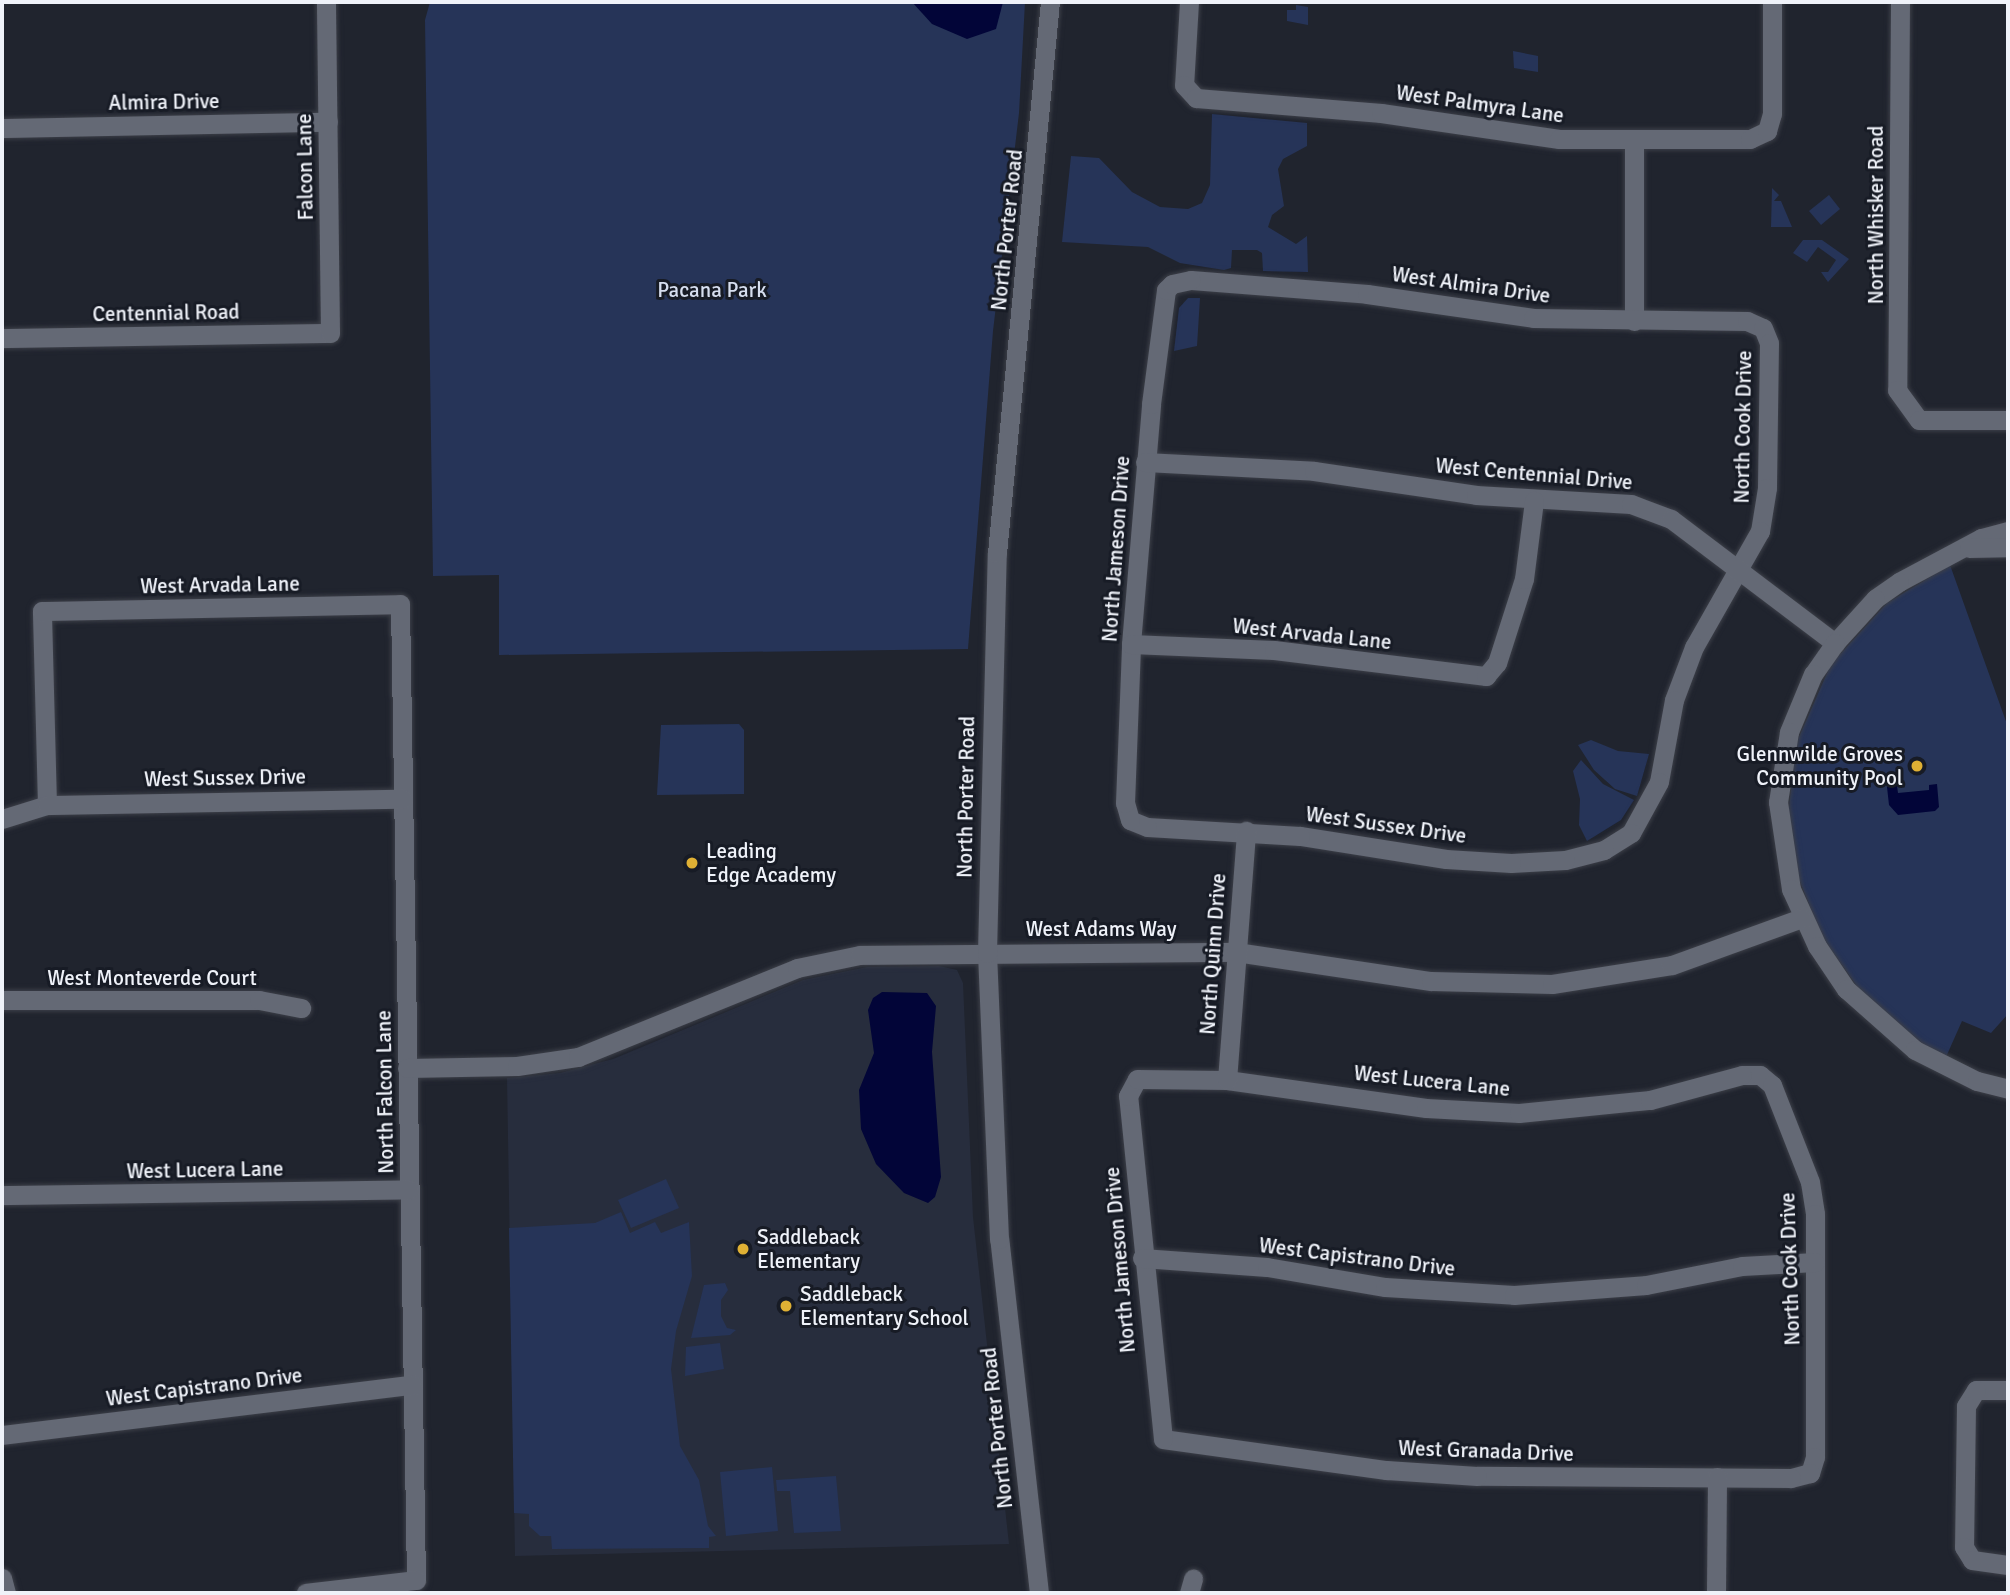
<!DOCTYPE html>
<html>
<head>
<meta charset="utf-8">
<style>
	body { margin:0 }
	#map { position:relative; width:2010px; height:1595px; overflow:hidden; background:#20242e; font-family:Signika,sans-serif }
	div>[style] { position:absolute }
	[style*='--x'] { left:calc(var(--x)*1px); top:calc(var(--y)*1px); width:calc(var(--w)*1px); rotate:calc(var(--a)*1deg) }
	.built>* { inset:0; background:#272d3d }
	.green>* { inset:0; background:#263458 }
	.water>* { inset:0; background:#020538 }
	.roads { filter:drop-shadow(0 0 2px #3c3f48) drop-shadow(0 0 2px #3c3f48) }
	.minor>* { height:19px; margin:-9.5px; padding:0 9.5px; transform-origin:9.5px; border-radius:9.5px; background:#646975 }
	.dots>* { width:19px; height:19px; translate:-50% -50%; box-sizing:border-box; border:4px solid #171b25; border-radius:50% }
	span { translate:-50% -50%; white-space:nowrap; text-align:center; line-height:1.15; -webkit-text-stroke:6px #171b25; paint-order:stroke }
	.street-label { font-size:21px; color:#eff2f9 }
	.park-label { font-size:21px; color:#d6deef }
	.poi-label { font-size:21px; color:#eff2f9 }
	.right { translate:-100% -50%; text-align:right }
	.left { translate:0 -50%; text-align:left }
	.frame { position:absolute; inset:0; border:4px solid #eff2f9; pointer-events:none }
</style>
</head>
<body>
<div id="map">
	<div class="built">
		<div style="clip-path:polygon(939px 966px,957px 970px,963px 983px,973px 1217px,1009px 1544px,515px 1556px,507px 1078px,560px 1073px,613px 1059px,803px 980px,867px 967px)"></div>
	</div>
	<div class="green">
		<div style="clip-path:polygon(430px 2px,1025px 2px,1019px 113px,993px 331px,968px 649px,499px 655px,499px 575px,433px 576px,425px 20px)"></div>
		<div style="clip-path:polygon(1296px 5px,1308px 7px,1308px 25px,1287px 21px,1287px 10px,1296px 10px)"></div>
		<div style="clip-path:polygon(1513px 51px,1538px 56px,1538px 72px,1514px 68px)"></div>
		<div style="clip-path:polygon(1212px 114px,1307px 123px,1307px 146px,1283px 159px,1278px 169px,1284px 206px,1272px 215px,1268px 227px,1296px 244px,1307px 236px,1308px 272px,1263px 271px,1262px 253px,1257px 250px,1232px 250px,1231px 268px,1224px 270px,1180px 263px,1148px 247px,1062px 242px,1071px 156px,1099px 158px,1132px 192px,1160px 207px,1188px 209px,1202px 203px,1210px 185px)"></div>
		<div style="clip-path:polygon(1772px 188px,1779px 195px,1774px 201px,1781px 201px,1792px 227px,1771px 227px)"></div>
		<div style="clip-path:polygon(1829px 195px,1840px 209px,1821px 225px,1809px 211px)"></div>
		<div style="clip-path:polygon(1803px 240px,1822px 240px,1849px 259px,1828px 282px,1821px 272px,1828px 272px,1836px 260px,1818px 247px,1807px 262px,1793px 253px)"></div>
		<div style="clip-path:polygon(1188px 298px,1200px 298px,1197px 346px,1174px 351px,1179px 308px)"></div>
		<div style="clip-path:polygon(1950px 565px,2008px 727px,2008px 1014px,1991px 1033px,1962px 1021px,1946px 1057px,1925px 1046px,1859px 989px,1822px 937px,1795px 869px,1788px 819px,1795px 746px,1831px 664px,1887px 603px)"></div>
		<div style="clip-path:polygon(739px 724px,744px 730px,744px 794px,657px 795px,661px 725px)"></div>
		<div style="clip-path:polygon(1591px 740px,1618px 751px,1649px 754px,1637px 796px,1615px 789px,1594px 770px,1578px 745px)"></div>
		<div style="clip-path:polygon(1581px 760px,1603px 784px,1634px 800px,1621px 820px,1587px 841px,1579px 825px,1580px 799px,1573px 771px)"></div>
		<div style="clip-path:polygon(666px 1179px,679px 1208px,631px 1228px,618px 1200px)"></div>
		<div style="clip-path:polygon(621px 1212px,630px 1233px,655px 1222px,661px 1233px,689px 1222px,692px 1276px,676px 1331px,671px 1369px,680px 1446px,699px 1480px,708px 1526px,716px 1536px,709px 1537px,709px 1548px,552px 1549px,551px 1536px,540px 1536px,529px 1526px,529px 1514px,514px 1513px,509px 1228px,595px 1223px)"></div>
		<div style="clip-path:polygon(725px 1283px,728px 1290px,721px 1300px,721px 1316px,727px 1328px,736px 1330px,730px 1335px,691px 1338px,704px 1285px)"></div>
		<div style="clip-path:polygon(720px 1343px,724px 1369px,685px 1376px,686px 1347px)"></div>
		<div style="clip-path:polygon(772px 1467px,778px 1531px,726px 1536px,720px 1472px)"></div>
		<div style="clip-path:polygon(836px 1476px,841px 1531px,794px 1533px,790px 1491px,777px 1491px,776px 1480px)"></div>
	</div>
	<div class="water">
		<div style="clip-path:polygon(912px 2px,1003px 2px,996px 29px,967px 39px,932px 24px)"></div>
		<div style="clip-path:polygon(1937px 784px,1939px 807px,1935px 811px,1898px 815px,1889px 805px,1887px 787px,1897px 786px,1898px 793px,1929px 790px,1929px 785px)"></div>
		<div style="clip-path:polygon(882px 992px,927px 993px,936px 1006px,932px 1052px,941px 1177px,935px 1197px,928px 1203px,904px 1193px,876px 1164px,861px 1129px,859px 1090px,874px 1053px,868px 1010px,873px 998px)"></div>
	</div>
	<div class="roads">
		<div class="minor">
			<div style="--x:1189;--y:2;--w:83;--a:93.4"></div>
			<div style="--x:1184;--y:85;--w:18;--a:47"></div>
			<div style="--x:1196;--y:98;--w:186;--a:4.6"></div>
			<div style="--x:1381;--y:113;--w:180;--a:8.3"></div>
			<div style="--x:1559;--y:139;--w:191;--a:0"></div>
			<div style="--x:1750;--y:139;--w:19;--a:-25"></div>
			<div style="--x:1767;--y:131;--w:18;--a:-74"></div>
			<div style="--x:1772;--y:114;--w:112;--a:-90"></div>
			<div style="--x:1900;--y:2;--w:388;--a:90.4"></div>
			<div style="--x:1897;--y:390;--w:37;--a:54"></div>
			<div style="--x:1919;--y:420;--w:89;--a:0"></div>
			<div style="--x:2;--y:128;--w:326;--a:-1.1"></div>
			<div style="--x:1634;--y:139;--w:182;--a:90"></div>
			<div style="--x:1191;--y:280;--w:177;--a:4.5"></div>
			<div style="--x:1367;--y:294;--w:168;--a:8.2"></div>
			<div style="--x:1533;--y:318;--w:214;--a:0.8"></div>
			<div style="--x:1747;--y:321;--w:17;--a:24"></div>
			<div style="--x:1763;--y:328;--w:16;--a:68"></div>
			<div style="--x:1769;--y:343;--w:145;--a:90.8"></div>
			<div style="--x:1767;--y:488;--w:44;--a:99.2"></div>
			<div style="--x:1760;--y:531;--w:133;--a:119.6"></div>
			<div style="--x:1694;--y:647;--w:57;--a:110.7"></div>
			<div style="--x:1674;--y:700;--w:83;--a:100.4"></div>
			<div style="--x:1659;--y:782;--w:58;--a:118.8"></div>
			<div style="--x:1631;--y:833;--w:32;--a:148"></div>
			<div style="--x:1604;--y:850;--w:40;--a:165.6"></div>
			<div style="--x:1565;--y:860;--w:54;--a:176.8"></div>
			<div style="--x:1511;--y:863;--w:65;--a:-176.5"></div>
			<div style="--x:1446;--y:859;--w:148;--a:-171"></div>
			<div style="--x:1300;--y:836;--w:153;--a:-176.6"></div>
			<div style="--x:1147;--y:827;--w:18;--a:-158"></div>
			<div style="--x:1130;--y:820;--w:18;--a:-106"></div>
			<div style="--x:1125;--y:803;--w:159;--a:-87.8"></div>
			<div style="--x:1131;--y:644;--w:241;--a:-85.2"></div>
			<div style="--x:1151;--y:404;--w:115;--a:-82.5"></div>
			<div style="--x:1166;--y:290;--w:8;--a:-45"></div>
			<div style="--x:1172;--y:284;--w:19;--a:-12"></div>
			<div style="--x:2;--y:338;--w:328;--a:-0.9"></div>
			<div style="--x:330;--y:333;--w:331;--a:-90.7"></div>
			<div style="--x:1145;--y:462;--w:169;--a:3"></div>
			<div style="--x:1314;--y:471;--w:164;--a:8.4"></div>
			<div style="--x:1476;--y:495;--w:155;--a:3.3"></div>
			<div style="--x:1631;--y:504;--w:43;--a:20.6"></div>
			<div style="--x:1671;--y:519;--w:206;--a:37.1"></div>
			<div style="--x:2008;--y:531;--w:28;--a:165"></div>
			<div style="--x:1981;--y:538;--w:93;--a:151.8"></div>
			<div style="--x:1899;--y:582;--w:29;--a:145"></div>
			<div style="--x:1875;--y:599;--w:59;--a:132.3"></div>
			<div style="--x:1835;--y:643;--w:38;--a:125"></div>
			<div style="--x:1813;--y:674;--w:63;--a:112.5"></div>
			<div style="--x:1789;--y:732;--w:71;--a:98.9"></div>
			<div style="--x:1778;--y:802;--w:88;--a:81.5"></div>
			<div style="--x:1791;--y:889;--w:63;--a:65.5"></div>
			<div style="--x:1817;--y:946;--w:52;--a:56"></div>
			<div style="--x:1846;--y:989;--w:92;--a:41.5"></div>
			<div style="--x:1915;--y:1050;--w:69;--a:26.6"></div>
			<div style="--x:1977;--y:1081;--w:32;--a:14"></div>
			<div style="--x:1969;--y:548;--w:39;--a:-1"></div>
			<div style="--x:1131;--y:644;--w:143;--a:2.4"></div>
			<div style="--x:1274;--y:650;--w:214;--a:7"></div>
			<div style="--x:1486;--y:676;--w:17;--a:-50"></div>
			<div style="--x:1497;--y:663;--w:88;--a:-72.2"></div>
			<div style="--x:1524;--y:579;--w:79;--a:-82.7"></div>
			<div style="--x:47;--y:805;--w:194;--a:-91.5"></div>
			<div style="--x:42;--y:611;--w:358;--a:-1.1"></div>
			<div style="--x:400;--y:604;--w:976;--a:89.06"></div>
			<div style="--x:416;--y:1580;--w:111;--a:173.3"></div>
			<div style="--x:2;--y:819;--w:47;--a:-17.3"></div>
			<div style="--x:47;--y:805;--w:356;--a:-1"></div>
			<div style="--x:2;--y:1000;--w:257;--a:0"></div>
			<div style="--x:259;--y:1000;--w:43;--a:10.8"></div>
			<div style="--x:407;--y:1068;--w:110;--a:-1"></div>
			<div style="--x:517;--y:1066;--w:62;--a:-8.4"></div>
			<div style="--x:578;--y:1057;--w:236;--a:-22.1"></div>
			<div style="--x:797;--y:968;--w:64;--a:-11.7"></div>
			<div style="--x:860;--y:955;--w:376;--a:-0.5"></div>
			<div style="--x:1236;--y:952;--w:197;--a:8.5"></div>
			<div style="--x:1431;--y:981;--w:121;--a:1.4"></div>
			<div style="--x:1552;--y:984;--w:121;--a:-9"></div>
			<div style="--x:1672;--y:965;--w:138;--a:-19.9"></div>
			<div style="--x:1742;--y:1075;--w:18;--a:0"></div>
			<div style="--x:1760;--y:1075;--w:16;--a:40"></div>
			<div style="--x:1772;--y:1085;--w:104;--a:68.6"></div>
			<div style="--x:1810;--y:1182;--w:32;--a:81"></div>
			<div style="--x:1815;--y:1214;--w:243;--a:90"></div>
			<div style="--x:1815;--y:1457;--w:17;--a:107"></div>
			<div style="--x:1810;--y:1473;--w:20;--a:165"></div>
			<div style="--x:1791;--y:1478;--w:314;--a:-179.6"></div>
			<div style="--x:1477;--y:1476;--w:91;--a:-176.2"></div>
			<div style="--x:1386;--y:1470;--w:225;--a:-172.1"></div>
			<div style="--x:1163;--y:1439;--w:345;--a:-95.8"></div>
			<div style="--x:1128;--y:1096;--w:19;--a:-62"></div>
			<div style="--x:1137;--y:1079;--w:90;--a:0.6"></div>
			<div style="--x:1227;--y:1080;--w:201;--a:8"></div>
			<div style="--x:1426;--y:1108;--w:93;--a:3.1"></div>
			<div style="--x:1519;--y:1113;--w:132;--a:-5.7"></div>
			<div style="--x:1650;--y:1100;--w:95;--a:-15.2"></div>
			<div style="--x:1227;--y:1080;--w:250;--a:-85.6"></div>
			<div style="--x:2;--y:1195;--w:407;--a:-0.8"></div>
			<div style="--x:1142;--y:1258;--w:125;--a:4.1"></div>
			<div style="--x:1267;--y:1267;--w:120;--a:9.6"></div>
			<div style="--x:1385;--y:1287;--w:129;--a:3.5"></div>
			<div style="--x:1514;--y:1295;--w:132;--a:-4.3"></div>
			<div style="--x:1646;--y:1285;--w:98;--a:-11.2"></div>
			<div style="--x:1742;--y:1266;--w:73;--a:-3.1"></div>
			<div style="--x:2008;--y:1390;--w:32;--a:180"></div>
			<div style="--x:1976;--y:1390;--w:19;--a:122"></div>
			<div style="--x:1966;--y:1406;--w:141;--a:90.8"></div>
			<div style="--x:1964;--y:1547;--w:15;--a:58"></div>
			<div style="--x:1972;--y:1560;--w:36;--a:8"></div>
			<div style="--x:2;--y:1435;--w:413;--a:-7"></div>
			<div style="--x:2;--y:1578;--w:16;--a:75"></div>
			<div style="--x:1039;--y:1593;--w:356;--a:-96.4"></div>
			<div style="--x:999;--y:1239;--w:286;--a:-92.4"></div>
			<div style="--x:987;--y:953;--w:400;--a:-88.6"></div>
			<div style="--x:997;--y:553;--w:554;--a:-84.51"></div>
			<div style="--x:1189;--y:1593;--w:15;--a:-74"></div>
			<div style="--x:1716;--y:1593;--w:116;--a:-89.5"></div>
		</div>
	</div>
	<div class="dots">
		<div style="left:1917px;top:766px;background:#dfb034"></div>
		<div style="left:692px;top:863px;background:#dfb034"></div>
		<div style="left:743px;top:1249px;background:#dfb034"></div>
		<div style="left:786px;top:1306px;background:#dfb034"></div>
	</div>
	<div class="street-label">
		<span style="left:164px;top:102px;rotate:-1deg">Almira Drive</span>
		<span style="left:1480px;top:104px;rotate:8deg">West Palmyra Lane</span>
		<span style="left:305px;top:167px;rotate:-91deg">Falcon Lane</span>
		<span style="left:1876px;top:215px;rotate:-90deg">North Whisker Road</span>
		<span style="left:1007px;top:230px;rotate:-84deg">North Porter Road</span>
		<span style="left:1471px;top:285px;rotate:8deg">West Almira Drive</span>
		<span style="left:166px;top:313px;rotate:-1deg">Centennial Road</span>
		<span style="left:1743px;top:427px;rotate:-89deg">North Cook Drive</span>
		<span style="left:1534px;top:474px;rotate:5deg">West Centennial Drive</span>
		<span style="left:1116px;top:549px;rotate:-86deg">North Jameson Drive</span>
		<span style="left:220px;top:585px;rotate:-1deg">West Arvada Lane</span>
		<span style="left:1312px;top:634px;rotate:6deg">West Arvada Lane</span>
		<span style="left:225px;top:778px;rotate:-1deg">West Sussex Drive</span>
		<span style="left:966px;top:797px;rotate:-89deg">North Porter Road</span>
		<span style="left:1386px;top:825px;rotate:8deg">West Sussex Drive</span>
		<span style="left:1101px;top:929px">West Adams Way</span>
		<span style="left:1213px;top:954px;rotate:-86deg">North Quinn Drive</span>
		<span style="left:152px;top:978px">West Monteverde Court</span>
		<span style="left:1432px;top:1081px;rotate:6deg">West Lucera Lane</span>
		<span style="left:385px;top:1092px;rotate:-91deg">North Falcon Lane</span>
		<span style="left:205px;top:1170px;rotate:-1deg">West Lucera Lane</span>
		<span style="left:1357px;top:1257px;rotate:7deg">West Capistrano Drive</span>
		<span style="left:1120px;top:1260px;rotate:-95deg">North Jameson Drive</span>
		<span style="left:1790px;top:1269px;rotate:-92deg">North Cook Drive</span>
		<span style="left:204px;top:1387px;rotate:-7deg">West Capistrano Drive</span>
		<span style="left:997px;top:1428px;rotate:-96deg">North Porter Road</span>
		<span style="left:1486px;top:1451px;rotate:2deg">West Granada Drive</span>
	</div>
	<div class="park-label">
		<span style="left:712px;top:290px">Pacana Park</span>
	</div>
	<div class="poi-label">
		<span class="right" style="left:1903px;top:766px">Glennwilde Groves<br>Community Pool</span>
		<span class="left" style="left:706px;top:863px">Leading<br>Edge Academy</span>
		<span class="left" style="left:757px;top:1249px">Saddleback<br>Elementary</span>
		<span class="left" style="left:800px;top:1306px">Saddleback<br>Elementary School</span>
	</div>
	<div class="frame"></div>
</div>
</body>
</html>
